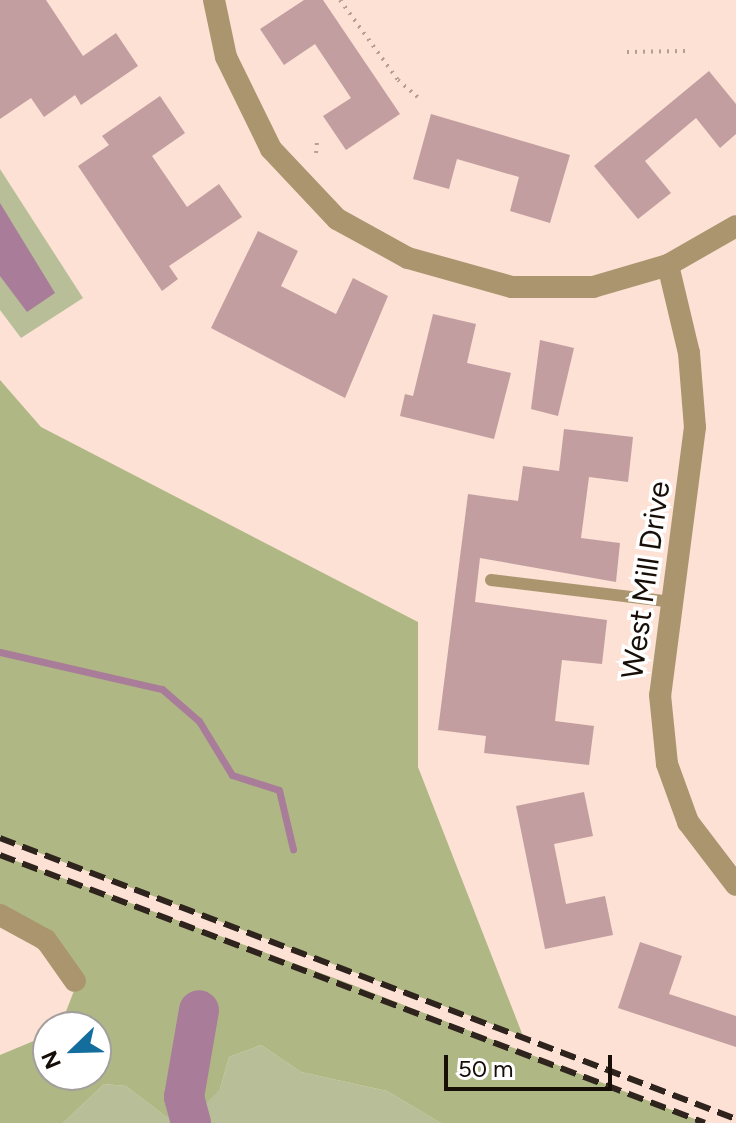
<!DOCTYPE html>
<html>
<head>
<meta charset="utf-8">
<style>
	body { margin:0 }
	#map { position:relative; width:736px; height:1123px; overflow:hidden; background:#fce1d4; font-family:Figtree,sans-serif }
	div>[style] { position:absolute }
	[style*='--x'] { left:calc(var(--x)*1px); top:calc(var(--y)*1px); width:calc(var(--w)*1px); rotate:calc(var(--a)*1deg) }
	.green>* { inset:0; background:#b8bf98 }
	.forest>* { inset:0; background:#afb885 }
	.water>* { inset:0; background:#a97c99 }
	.stream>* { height:7px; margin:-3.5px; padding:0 3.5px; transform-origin:3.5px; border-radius:3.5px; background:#a97c99 }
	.river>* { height:40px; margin:-20px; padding:0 20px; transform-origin:20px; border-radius:20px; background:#a97c99 }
	.building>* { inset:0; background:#c39ea1 }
	.path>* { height:4px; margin-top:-2px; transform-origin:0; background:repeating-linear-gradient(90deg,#b59f94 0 2px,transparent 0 8px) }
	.service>* { height:12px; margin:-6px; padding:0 6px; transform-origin:6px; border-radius:6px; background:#aa956f }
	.minor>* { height:22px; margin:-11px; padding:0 11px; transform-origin:11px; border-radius:11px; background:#aa956f }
	.rail>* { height:6px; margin-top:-3px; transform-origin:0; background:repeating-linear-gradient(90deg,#2f241d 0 16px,transparent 0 24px) }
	span { translate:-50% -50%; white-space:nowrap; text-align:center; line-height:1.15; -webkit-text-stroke:7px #fff; paint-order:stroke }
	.street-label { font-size:30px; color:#180e08 }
	.north { position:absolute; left:32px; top:1011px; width:80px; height:80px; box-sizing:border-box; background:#fff; border:2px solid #a39f9c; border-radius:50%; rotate:247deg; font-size:22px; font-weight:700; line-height:32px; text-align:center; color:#180e08 }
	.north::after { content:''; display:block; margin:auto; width:28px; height:36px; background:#136e9d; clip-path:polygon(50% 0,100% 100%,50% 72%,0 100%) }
	.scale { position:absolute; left:444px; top:1055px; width:168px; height:36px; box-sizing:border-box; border:4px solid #180e08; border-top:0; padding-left:10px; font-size:24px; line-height:28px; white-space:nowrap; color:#180e08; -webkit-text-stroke:6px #fff; paint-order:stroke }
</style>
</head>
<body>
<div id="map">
	<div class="green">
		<div style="clip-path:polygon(0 169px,83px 298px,21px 338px,0 310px)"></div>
		<div style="clip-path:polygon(261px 1045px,301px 1072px,387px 1091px,441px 1123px,63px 1123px,104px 1084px,126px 1086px,165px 1116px,220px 1089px,229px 1057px)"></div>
	</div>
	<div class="forest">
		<div style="clip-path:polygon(0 380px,41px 427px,418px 622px,418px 767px,523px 1036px,0 838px)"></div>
		<div style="clip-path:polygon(0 855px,345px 982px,705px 1123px,441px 1123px,387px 1091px,301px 1072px,261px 1045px,229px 1057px,220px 1089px,194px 1116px,165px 1116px,126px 1086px,104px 1084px,63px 1123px,0 1123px,0 1055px,48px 1035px,48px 1075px,96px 1075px,96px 1027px,60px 1027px,77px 983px,0 915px)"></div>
	</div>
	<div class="water">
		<div style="clip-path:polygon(0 203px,55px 293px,27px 312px,0 276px)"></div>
	</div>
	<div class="stream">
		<div style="--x:0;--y:652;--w:166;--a:12.9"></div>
		<div style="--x:162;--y:689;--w:49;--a:40.9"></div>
		<div style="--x:199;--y:721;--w:63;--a:58.6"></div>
		<div style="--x:232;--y:775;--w:49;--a:17.7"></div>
		<div style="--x:279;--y:790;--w:61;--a:76.7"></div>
	</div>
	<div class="river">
		<div style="--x:191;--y:1123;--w:27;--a:-105"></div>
		<div style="--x:184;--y:1097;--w:88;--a:-80.2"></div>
	</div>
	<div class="building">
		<div style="clip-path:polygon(0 0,46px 0,83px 56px,116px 33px,138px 66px,81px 105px,75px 95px,44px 117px,31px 98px,0 119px)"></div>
		<div style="clip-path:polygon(304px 0,323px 0,400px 114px,346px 150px,323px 116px,351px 98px,315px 44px,284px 65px,260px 29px)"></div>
		<div style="clip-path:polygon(709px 71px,736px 104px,736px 134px,720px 148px,696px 118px,645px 161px,671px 193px,638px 219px,594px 166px)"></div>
		<div style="clip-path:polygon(160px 96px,185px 133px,152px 156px,187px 207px,219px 184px,242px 217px,169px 266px,178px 279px,162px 291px,78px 166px,109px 145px,102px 136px)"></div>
		<div style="clip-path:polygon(431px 114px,570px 155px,550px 223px,510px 211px,519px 177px,457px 159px,449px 189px,413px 179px)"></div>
		<div style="clip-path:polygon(258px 231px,298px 251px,281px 286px,336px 314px,353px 278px,388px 296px,345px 398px,211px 328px)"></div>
		<div style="clip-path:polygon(433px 314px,476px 324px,467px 363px,511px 373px,494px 439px,400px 416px,405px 394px,413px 396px)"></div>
		<div style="clip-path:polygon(540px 340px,574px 348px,558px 416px,531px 409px)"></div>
		<div style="clip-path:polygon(564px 429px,633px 437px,628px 482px,589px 477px,581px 538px,620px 543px,616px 582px,480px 558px,475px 602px,607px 620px,602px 664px,562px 660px,555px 721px,594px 726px,589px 765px,484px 753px,486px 736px,438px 730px,468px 494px,518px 501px,523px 466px,559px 471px)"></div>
		<div style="clip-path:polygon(584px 792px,593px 836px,554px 844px,566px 904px,605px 896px,613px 935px,545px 949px,516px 806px)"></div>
		<div style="clip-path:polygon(640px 942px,682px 956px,669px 994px,736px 1016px,736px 1047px,618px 1008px)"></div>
	</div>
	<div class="path">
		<div style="--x:340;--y:0;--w:99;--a:54.1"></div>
		<div style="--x:398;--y:80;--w:30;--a:41"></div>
		<div style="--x:627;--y:52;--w:58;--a:-1"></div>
		<div style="--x:316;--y:153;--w:11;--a:-85"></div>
	</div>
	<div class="service">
		<div style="--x:491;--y:580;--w:184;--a:6.9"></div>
	</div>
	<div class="minor">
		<div style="--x:214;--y:0;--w:58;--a:78.1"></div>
		<div style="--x:226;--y:57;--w:102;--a:63.9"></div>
		<div style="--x:271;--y:149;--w:96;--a:46.7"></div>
		<div style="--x:337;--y:219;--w:81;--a:28.8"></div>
		<div style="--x:408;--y:258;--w:108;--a:15.6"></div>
		<div style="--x:512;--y:287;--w:81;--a:0"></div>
		<div style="--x:593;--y:287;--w:78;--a:-16.3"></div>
		<div style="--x:668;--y:265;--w:78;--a:-29.8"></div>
		<div style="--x:668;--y:265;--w:90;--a:76.6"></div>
		<div style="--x:689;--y:353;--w:74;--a:85.4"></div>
		<div style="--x:695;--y:427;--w:270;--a:97.4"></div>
		<div style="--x:660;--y:695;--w:69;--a:84.2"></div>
		<div style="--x:667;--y:764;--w:62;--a:70.1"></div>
		<div style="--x:688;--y:822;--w:79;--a:52.7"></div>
		<div style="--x:0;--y:915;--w:52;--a:28.5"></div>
		<div style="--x:46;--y:940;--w:50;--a:54.7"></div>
	</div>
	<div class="rail">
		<div style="--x:0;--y:838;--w:788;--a:20.9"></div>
		<div style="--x:0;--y:855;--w:754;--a:20.81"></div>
	</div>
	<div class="street-label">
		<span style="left:646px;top:580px;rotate:-82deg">West Mill Drive</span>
	</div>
	<div class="north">N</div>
	<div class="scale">50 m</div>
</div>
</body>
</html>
